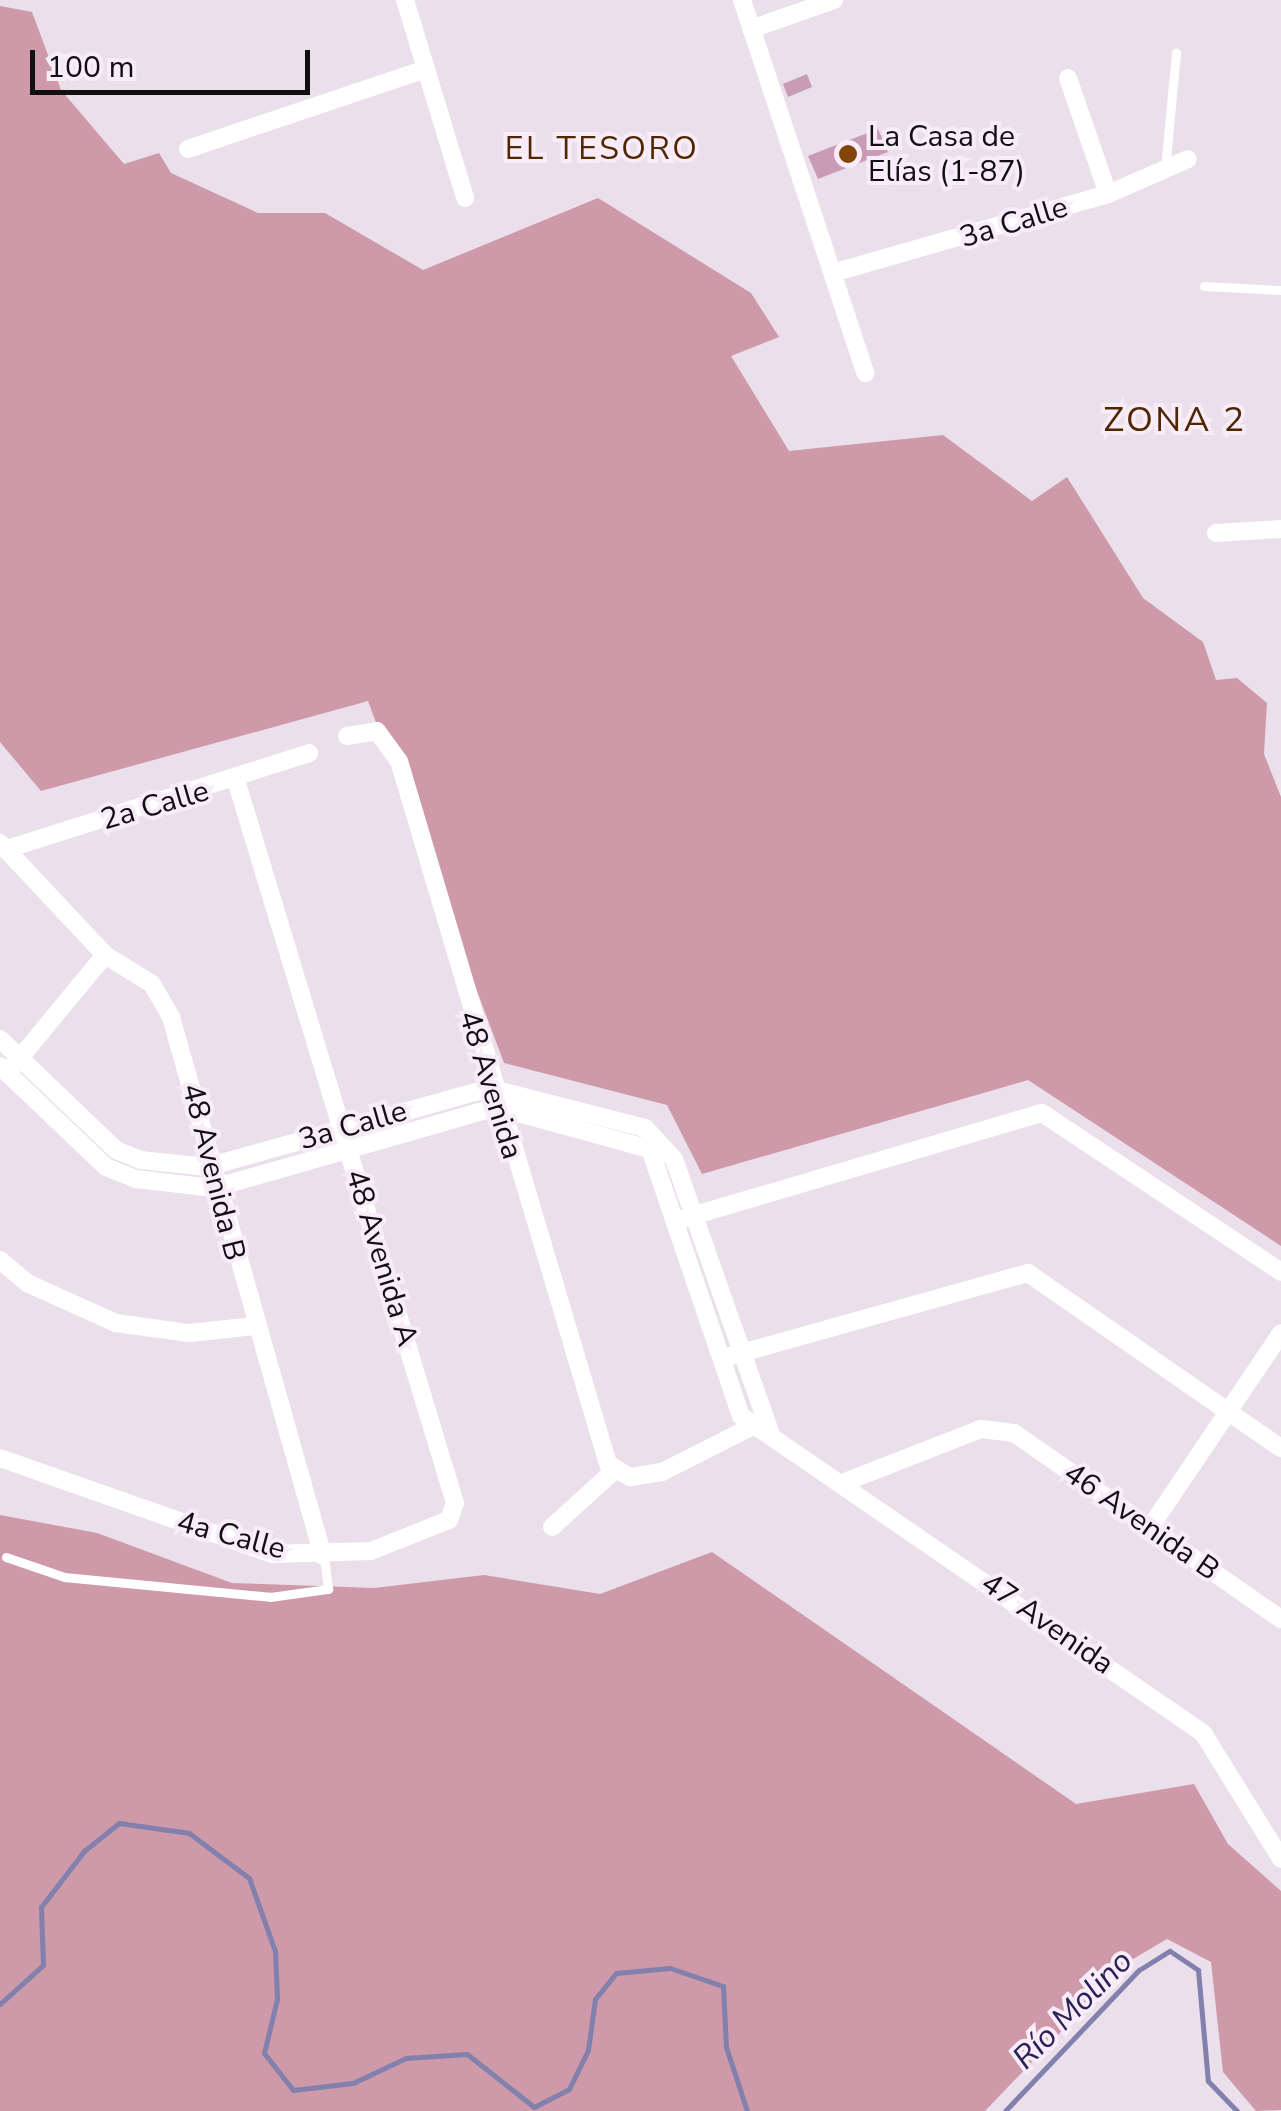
<!DOCTYPE html>
<html>
<head>
<meta charset="utf-8">
<style>
	body { margin:0 }
	#map { position:relative; width:1281px; height:2111px; overflow:hidden; background:#eadfeb; font-family:"Nunito Sans",sans-serif }
	div>[style] { position:absolute }
	[style*='--x'] { left:calc(var(--x)*1px); top:calc(var(--y)*1px); width:calc(var(--w)*1px); rotate:calc(var(--a)*1deg) }
	.forest>* { inset:0; background:#ce99a8 }
	.stream>* { height:5px; margin:-2.5px; padding:0 2.5px; transform-origin:2.5px; border-radius:2.5px; background:#8280ac }
	.building>* { inset:0; background:#c99bb7 }
	.service>* { height:9px; margin:-4.5px; padding:0 4.5px; transform-origin:4.5px; border-radius:4.5px; background:#fff }
	.minor>* { height:18px; margin:-9px; padding:0 9px; transform-origin:9px; border-radius:9px; background:#fff }
	.dots>* { width:28px; height:28px; translate:-50% -50%; box-sizing:border-box; border:5px solid #f7ecf8; border-radius:50% }
	span { translate:-50% -50%; white-space:nowrap; text-align:center; line-height:1.15; -webkit-text-stroke:8px #f7ecf8; paint-order:stroke }
	.poi-label { font-size:30px; color:#120f13 }
	.left { translate:0 -50%; text-align:left }
	.street-label { font-size:30px; color:#120f13 }
	.neighbourhood-label { font-size:32px; color:#502600; letter-spacing:2.5px }
	.water-label { font-size:32px; color:#2a2158; font-style:italic }
	.quarter-label { font-size:35px; color:#502600; letter-spacing:2.5px }
	.scale { position:absolute; left:30px; top:50px; width:280px; height:45px; box-sizing:border-box; border:5px solid #120f13; border-top:0; padding-left:12px; font-size:30px; line-height:35px; white-space:nowrap; color:#120f13; -webkit-text-stroke:8px #f7ecf8; paint-order:stroke }
</style>
</head>
<body>
<div id="map">
	<div class="forest">
		<div style="clip-path:polygon(0 6px,32px 12px,61px 90px,124px 164px,159px 153px,171px 173px,258px 213px,325px 213px,423px 270px,598px 198px,751px 293px,779px 337px,731px 356px,789px 451px,943px 435px,1032px 501px,1067px 477px,1143px 598px,1203px 642px,1216px 680px,1237px 678px,1267px 703px,1264px 754px,1281px 797px,1281px 1246px,1028px 1080px,702px 1174px,667px 1105px,504px 1063px,368px 701px,41px 791px,0 742px)"></div>
		<div style="clip-path:polygon(0 1515px,97px 1533px,232px 1583px,374px 1588px,484px 1575px,600px 1594px,712px 1552px,1076px 1804px,1194px 1784px,1228px 1844px,1281px 1891px,1281px 2110px,1256px 2111px,1223px 2072px,1211px 1962px,1167px 1939px,1128px 1962px,985px 2111px,0 2111px)"></div>
	</div>
	<div class="stream">
		<div style="--x:0;--y:2004;--w:58;--a:-42.2"></div>
		<div style="--x:43;--y:1965;--w:58;--a:-92"></div>
		<div style="--x:41;--y:1907;--w:71;--a:-52.5"></div>
		<div style="--x:84;--y:1851;--w:45;--a:-38.7"></div>
		<div style="--x:119;--y:1823;--w:71;--a:8.1"></div>
		<div style="--x:189;--y:1833;--w:75;--a:36.9"></div>
		<div style="--x:249;--y:1878;--w:77;--a:70.4"></div>
		<div style="--x:275;--y:1951;--w:48;--a:87.6"></div>
		<div style="--x:277;--y:1999;--w:56;--a:103.5"></div>
		<div style="--x:264;--y:2053;--w:47;--a:51.9"></div>
		<div style="--x:293;--y:2090;--w:60;--a:-6.7"></div>
		<div style="--x:353;--y:2083;--w:59;--a:-25.3"></div>
		<div style="--x:406;--y:2058;--w:61;--a:-3.8"></div>
		<div style="--x:467;--y:2054;--w:85;--a:38.3"></div>
		<div style="--x:534;--y:2107;--w:39;--a:-27"></div>
		<div style="--x:569;--y:2089;--w:43;--a:-64"></div>
		<div style="--x:588;--y:2050;--w:51;--a:-82.2"></div>
		<div style="--x:595;--y:1999;--w:33;--a:-51"></div>
		<div style="--x:616;--y:1973;--w:54;--a:-5.3"></div>
		<div style="--x:670;--y:1968;--w:56;--a:18.8"></div>
		<div style="--x:723;--y:1986;--w:61;--a:87.2"></div>
		<div style="--x:726;--y:2047;--w:67;--a:71.8"></div>
		<div style="--x:1005;--y:2111;--w:195;--a:-46.5"></div>
		<div style="--x:1139;--y:1970;--w:36;--a:-32"></div>
		<div style="--x:1170;--y:1951;--w:34;--a:34"></div>
		<div style="--x:1198;--y:1970;--w:111;--a:84.9"></div>
		<div style="--x:1208;--y:2081;--w:42;--a:46"></div>
	</div>
	<div class="building">
		<div style="clip-path:polygon(807px 74px,812px 87px,788px 97px,783px 84px)"></div>
		<div style="clip-path:polygon(878px 129px,888px 152px,818px 179px,808px 156px)"></div>
	</div>
	<div class="service">
		<div style="--x:1165;--y:169;--w:117;--a:-84.6"></div>
		<div style="--x:1204;--y:286;--w:77;--a:3"></div>
		<div style="--x:6;--y:1557;--w:61;--a:19"></div>
		<div style="--x:64;--y:1577;--w:207;--a:5.5"></div>
		<div style="--x:270;--y:1597;--w:59;--a:-7.9"></div>
		<div style="--x:328;--y:1589;--w:33;--a:-97"></div>
	</div>
	<div class="minor">
		<div style="--x:405;--y:0;--w:207;--a:73.1"></div>
		<div style="--x:742;--y:0;--w:393;--a:71.7"></div>
		<div style="--x:751;--y:29;--w:88;--a:-19.3"></div>
		<div style="--x:1068;--y:78;--w:123;--a:71"></div>
		<div style="--x:188;--y:149;--w:251;--a:-18.6"></div>
		<div style="--x:836;--y:272;--w:283;--a:-16"></div>
		<div style="--x:1108;--y:194;--w:87;--a:-23.6"></div>
		<div style="--x:1216;--y:533;--w:65;--a:-3.5"></div>
		<div style="--x:347;--y:736;--w:30;--a:-9"></div>
		<div style="--x:377;--y:731;--w:37;--a:54"></div>
		<div style="--x:399;--y:761;--w:733;--a:73.44"></div>
		<div style="--x:608;--y:1464;--w:26;--a:31"></div>
		<div style="--x:630;--y:1477;--w:32;--a:-9"></div>
		<div style="--x:662;--y:1472;--w:111;--a:-26.8"></div>
		<div style="--x:0;--y:843;--w:154;--a:46.8"></div>
		<div style="--x:105;--y:955;--w:55;--a:31.7"></div>
		<div style="--x:152;--y:984;--w:38;--a:60"></div>
		<div style="--x:171;--y:1017;--w:560;--a:74.25"></div>
		<div style="--x:7;--y:849;--w:317;--a:-17.6"></div>
		<div style="--x:0;--y:1039;--w:161;--a:43.7"></div>
		<div style="--x:116;--y:1150;--w:27;--a:22"></div>
		<div style="--x:141;--y:1160;--w:66;--a:6.1"></div>
		<div style="--x:207;--y:1167;--w:293;--a:-15.6"></div>
		<div style="--x:489;--y:1088;--w:161;--a:14.4"></div>
		<div style="--x:645;--y:1128;--w:42;--a:46.9"></div>
		<div style="--x:674;--y:1159;--w:292;--a:70.6"></div>
		<div style="--x:14;--y:1065;--w:143;--a:-50.4"></div>
		<div style="--x:0;--y:1066;--w:146;--a:43.6"></div>
		<div style="--x:106;--y:1167;--w:32;--a:22"></div>
		<div style="--x:136;--y:1179;--w:79;--a:6.6"></div>
		<div style="--x:214;--y:1188;--w:293;--a:-16"></div>
		<div style="--x:496;--y:1107;--w:160;--a:15.3"></div>
		<div style="--x:650;--y:1149;--w:282;--a:71.2"></div>
		<div style="--x:741;--y:1416;--w:560;--a:34.46"></div>
		<div style="--x:1203;--y:1733;--w:148;--a:58.2"></div>
		<div style="--x:685;--y:1218;--w:372;--a:-16.4"></div>
		<div style="--x:1042;--y:1113;--w:287;--a:33.6"></div>
		<div style="--x:0;--y:1260;--w:35;--a:40"></div>
		<div style="--x:27;--y:1283;--w:98;--a:24.2"></div>
		<div style="--x:116;--y:1323;--w:74;--a:7.8"></div>
		<div style="--x:189;--y:1333;--w:66;--a:-6.1"></div>
		<div style="--x:727;--y:1357;--w:313;--a:-15.6"></div>
		<div style="--x:1028;--y:1273;--w:308;--a:34.7"></div>
		<div style="--x:0;--y:1458;--w:289;--a:19.4"></div>
		<div style="--x:273;--y:1554;--w:98;--a:-1.8"></div>
		<div style="--x:371;--y:1551;--w:84;--a:-21.7"></div>
		<div style="--x:449;--y:1520;--w:18;--a:-71"></div>
		<div style="--x:455;--y:1503;--w:752;--a:-106.85"></div>
		<div style="--x:845;--y:1482;--w:146;--a:-21.3"></div>
		<div style="--x:981;--y:1429;--w:33;--a:7"></div>
		<div style="--x:1014;--y:1433;--w:325;--a:34.9"></div>
		<div style="--x:552;--y:1527;--w:86;--a:-42.2"></div>
		<div style="--x:1149;--y:1529;--w:236;--a:-56"></div>
	</div>
	<div class="dots">
		<div style="left:848px;top:154px;background:#834407"></div>
	</div>
	<div class="poi-label">
		<span class="left" style="left:868px;top:154px">La Casa de<br>Elías (1-87)</span>
	</div>
	<div class="street-label">
		<span style="left:1014px;top:223px;rotate:-17deg">3a Calle</span>
		<span style="left:155px;top:806px;rotate:-16deg">2a Calle</span>
		<span style="left:490px;top:1085px;rotate:73deg">48 Avenida</span>
		<span style="left:353px;top:1126px;rotate:-16deg">3a Calle</span>
		<span style="left:213px;top:1172px;rotate:76deg">48 Avenida B</span>
		<span style="left:381px;top:1258px;rotate:73deg">48 Avenida A</span>
		<span style="left:1141px;top:1522px;rotate:35deg">46 Avenida B</span>
		<span style="left:231px;top:1536px;rotate:15deg">4a Calle</span>
		<span style="left:1047px;top:1624px;rotate:35deg">47 Avenida</span>
	</div>
	<div class="neighbourhood-label">
		<span style="left:602px;top:149px">EL TESORO</span>
	</div>
	<div class="water-label">
		<span style="left:1073px;top:2010px;rotate:-45deg">Río Molino</span>
	</div>
	<div class="quarter-label">
		<span style="left:1175px;top:420px">ZONA 2</span>
	</div>
	<div class="scale">100 m</div>
</div>
</body>
</html>
